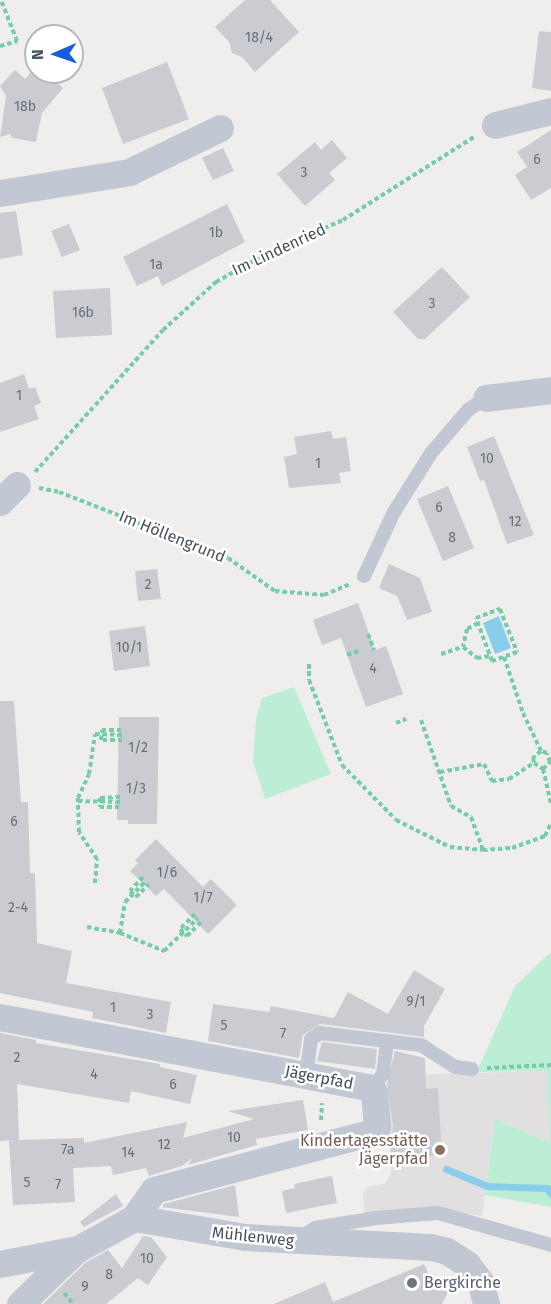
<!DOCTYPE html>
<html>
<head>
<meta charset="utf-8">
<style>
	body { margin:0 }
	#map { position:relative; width:551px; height:1304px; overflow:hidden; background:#f0eeed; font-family:"Fira Sans",sans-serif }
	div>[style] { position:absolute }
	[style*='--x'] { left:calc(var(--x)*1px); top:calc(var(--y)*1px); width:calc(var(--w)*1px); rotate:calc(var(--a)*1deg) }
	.education>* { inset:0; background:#e1dfdf }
	.green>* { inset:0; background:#bbeed4 }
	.water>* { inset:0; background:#89cdeb }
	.stream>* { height:7px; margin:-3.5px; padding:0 3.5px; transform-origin:3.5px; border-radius:3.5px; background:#89cdeb }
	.building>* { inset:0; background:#caccd2 }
	.path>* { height:4px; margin-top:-2px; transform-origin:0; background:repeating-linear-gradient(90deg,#74cca9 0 4.5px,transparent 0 7.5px) }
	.service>* { height:14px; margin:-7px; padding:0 7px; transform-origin:7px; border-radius:7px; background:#c1c8d3 }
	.minor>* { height:27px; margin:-13.5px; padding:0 13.5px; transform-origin:13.5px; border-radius:13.5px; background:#c1c8d3 }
	.dots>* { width:16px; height:16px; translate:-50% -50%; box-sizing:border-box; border:3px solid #fff; border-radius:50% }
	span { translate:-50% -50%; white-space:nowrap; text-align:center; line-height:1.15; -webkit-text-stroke:5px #fff; paint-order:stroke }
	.number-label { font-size:14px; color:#676e79 }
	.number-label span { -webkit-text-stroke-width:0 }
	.street-label { font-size:16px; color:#464f5b }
	.education-label { font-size:16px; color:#785e54 }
	.right { translate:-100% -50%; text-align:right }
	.worship-label { font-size:16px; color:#5b616d }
	.left { translate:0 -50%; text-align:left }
	.north { position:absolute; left:24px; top:24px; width:60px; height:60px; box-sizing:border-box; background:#fff; border:2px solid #b5b9bd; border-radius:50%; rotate:268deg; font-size:16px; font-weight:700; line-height:24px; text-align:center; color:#464f5b }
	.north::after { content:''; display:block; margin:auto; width:21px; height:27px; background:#1a5cde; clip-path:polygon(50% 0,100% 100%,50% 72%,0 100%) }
</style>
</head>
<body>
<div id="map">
	<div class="education">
		<div style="clip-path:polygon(547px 1071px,550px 1143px,495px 1119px,482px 1216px,428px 1207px,365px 1214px,363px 1193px,369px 1186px,385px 1184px,391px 1173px,387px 1092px,398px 1091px,398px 1075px)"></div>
	</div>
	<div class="green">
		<div style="clip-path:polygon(294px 687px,331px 774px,265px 799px,253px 761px,256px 719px,262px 698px)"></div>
		<div style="clip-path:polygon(551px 952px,551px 1207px,485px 1195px,495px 1119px,550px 1143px,547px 1071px,477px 1072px,515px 986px)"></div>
	</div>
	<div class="water">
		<div style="clip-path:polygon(499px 616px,511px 648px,495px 654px,483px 623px)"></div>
	</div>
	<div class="stream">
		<div style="--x:446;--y:1169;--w:44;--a:22.5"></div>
		<div style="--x:487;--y:1186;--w:60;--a:1.9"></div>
		<div style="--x:547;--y:1188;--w:7;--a:56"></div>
	</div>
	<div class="building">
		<div style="clip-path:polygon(245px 0,270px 0,299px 32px,255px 72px,242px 57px,232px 53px,229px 42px,215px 27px)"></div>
		<div style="clip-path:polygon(539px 31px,551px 32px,551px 91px,532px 88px)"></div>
		<div style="clip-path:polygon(167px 62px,189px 119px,123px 144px,102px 88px)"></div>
		<div style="clip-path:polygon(36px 67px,36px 72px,45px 72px,63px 88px,42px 113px,36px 142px,12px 138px,10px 134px,0 137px,6px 96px,0 86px,15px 70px,25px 79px)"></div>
		<div style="clip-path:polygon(551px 130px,551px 188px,531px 200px,515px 175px,527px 167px,517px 152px)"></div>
		<div style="clip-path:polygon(332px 140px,347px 158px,329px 173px,335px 180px,305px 206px,277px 174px,315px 142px,321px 150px)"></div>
		<div style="clip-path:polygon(223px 148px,234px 171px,213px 180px,202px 158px)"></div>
		<div style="clip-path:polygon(227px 204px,245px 242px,162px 286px,158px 276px,137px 286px,123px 257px)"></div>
		<div style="clip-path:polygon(16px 211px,23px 255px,0 259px,0 213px)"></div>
		<div style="clip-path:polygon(69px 224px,80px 250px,62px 257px,51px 231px)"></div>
		<div style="clip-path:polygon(442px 267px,470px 297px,425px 339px,418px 339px,393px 312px)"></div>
		<div style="clip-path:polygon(110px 288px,112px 335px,56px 338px,53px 291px)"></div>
		<div style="clip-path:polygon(24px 374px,29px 389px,35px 387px,41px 403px,34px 406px,39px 419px,0 432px,0 383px)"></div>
		<div style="clip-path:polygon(331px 431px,333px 439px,346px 437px,351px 471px,339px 473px,341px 483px,289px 488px,284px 457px,297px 454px,294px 437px)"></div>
		<div style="clip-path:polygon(494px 436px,534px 535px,507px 544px,484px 480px,480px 481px,467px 447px)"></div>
		<div style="clip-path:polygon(448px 486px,474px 548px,443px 561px,417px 499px)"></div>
		<div style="clip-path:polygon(389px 564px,420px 578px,432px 612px,407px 620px,397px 596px,379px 588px)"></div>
		<div style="clip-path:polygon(157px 569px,161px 599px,138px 601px,135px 571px)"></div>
		<div style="clip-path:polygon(358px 603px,375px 650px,386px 646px,403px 694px,366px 707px,341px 638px,322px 645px,313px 620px)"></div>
		<div style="clip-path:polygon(145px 626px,150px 666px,114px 671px,109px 631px)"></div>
		<div style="clip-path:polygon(0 701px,14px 701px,21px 802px,28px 802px,30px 873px,35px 873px,37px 943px,72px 951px,66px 983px,171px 1002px,166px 1033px,92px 1018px,93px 1012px,0 993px)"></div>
		<div style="clip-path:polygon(119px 717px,159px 717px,157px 824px,128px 824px,128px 820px,117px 820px)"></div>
		<div style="clip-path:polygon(156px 839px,203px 887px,211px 879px,237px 905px,208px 934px,164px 889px,156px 896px,130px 871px,138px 863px,135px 860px)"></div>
		<div style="clip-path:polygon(414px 970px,445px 989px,424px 1026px,424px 1037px,320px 1024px,303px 1035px,299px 1058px,208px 1041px,213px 1004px,269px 1012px,271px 1006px,334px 1018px,348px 992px,388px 1014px)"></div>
		<div style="clip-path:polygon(0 1033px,36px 1040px,36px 1043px,160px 1064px,160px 1067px,197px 1075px,190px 1104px,131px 1091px,129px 1103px,17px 1084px,19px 1140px,84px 1138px,84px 1143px,187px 1122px,183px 1138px,254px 1119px,228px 1111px,303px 1100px,308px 1130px,256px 1139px,257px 1145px,188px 1165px,193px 1158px,182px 1166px,149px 1176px,146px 1168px,113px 1175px,111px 1166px,73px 1168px,75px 1202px,13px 1205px,9px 1141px,17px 1140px,0 1141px)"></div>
		<div style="clip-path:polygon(322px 1042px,377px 1049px,375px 1069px,317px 1061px)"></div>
		<div style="clip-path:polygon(395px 1051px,425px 1058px,426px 1089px,438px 1088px,442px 1155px,390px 1158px,393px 1125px,387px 1084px)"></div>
		<div style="clip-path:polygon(332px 1176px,337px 1203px,286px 1213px,282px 1191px,295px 1188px,294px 1184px)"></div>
		<div style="clip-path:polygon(235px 1185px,239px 1217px,162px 1207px,164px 1204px)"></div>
		<div style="clip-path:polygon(116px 1194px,123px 1206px,84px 1227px,80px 1222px)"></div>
		<div style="clip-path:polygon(143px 1236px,151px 1237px,167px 1257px,148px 1285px,138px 1278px,106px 1304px,43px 1304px,85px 1263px,108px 1250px,122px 1268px)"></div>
		<div style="clip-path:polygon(424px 1264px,431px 1279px,447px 1284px,448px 1292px,442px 1304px,274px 1304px,325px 1282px,333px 1302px)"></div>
	</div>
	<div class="path">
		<div style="--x:0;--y:46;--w:18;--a:-16"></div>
		<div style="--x:17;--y:41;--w:44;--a:-111.3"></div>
		<div style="--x:35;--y:472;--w:191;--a:-48"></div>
		<div style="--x:163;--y:330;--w:72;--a:-42.2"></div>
		<div style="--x:216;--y:282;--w:61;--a:-29.5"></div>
		<div style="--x:269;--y:252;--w:81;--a:-23.4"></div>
		<div style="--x:343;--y:220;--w:155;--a:-32.4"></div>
		<div style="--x:39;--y:488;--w:20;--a:11"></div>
		<div style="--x:59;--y:492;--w:181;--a:21.3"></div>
		<div style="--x:228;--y:558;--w:57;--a:35.1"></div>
		<div style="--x:275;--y:591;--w:49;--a:4.7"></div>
		<div style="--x:324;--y:595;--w:28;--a:-23"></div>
		<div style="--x:500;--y:609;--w:46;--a:68.4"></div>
		<div style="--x:517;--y:652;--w:27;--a:160"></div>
		<div style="--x:492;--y:661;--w:46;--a:-110.4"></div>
		<div style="--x:476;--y:618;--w:26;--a:-21"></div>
		<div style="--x:478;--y:623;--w:13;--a:151"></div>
		<div style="--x:467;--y:629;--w:18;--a:103"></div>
		<div style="--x:463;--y:647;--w:18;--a:38"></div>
		<div style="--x:477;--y:658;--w:13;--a:-9"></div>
		<div style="--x:368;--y:634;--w:17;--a:69"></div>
		<div style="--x:441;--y:654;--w:23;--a:-18"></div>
		<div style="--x:347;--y:655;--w:15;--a:-20"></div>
		<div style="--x:504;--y:657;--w:59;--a:71.3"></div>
		<div style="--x:523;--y:713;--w:42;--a:64.7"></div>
		<div style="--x:309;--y:664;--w:16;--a:90"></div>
		<div style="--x:309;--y:680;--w:91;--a:68.8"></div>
		<div style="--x:342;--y:765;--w:77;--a:45.5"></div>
		<div style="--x:396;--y:820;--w:60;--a:26.6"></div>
		<div style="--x:450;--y:847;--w:33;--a:5"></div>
		<div style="--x:483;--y:850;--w:29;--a:-4"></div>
		<div style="--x:512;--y:848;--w:35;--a:-20"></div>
		<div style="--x:545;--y:836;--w:14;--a:-65"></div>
		<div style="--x:421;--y:720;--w:91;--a:70.8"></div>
		<div style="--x:451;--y:806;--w:23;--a:29"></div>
		<div style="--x:471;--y:817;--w:35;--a:70"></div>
		<div style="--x:396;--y:723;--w:11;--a:-22"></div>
		<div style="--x:122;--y:740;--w:21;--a:180"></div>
		<div style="--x:101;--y:740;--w:10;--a:-84"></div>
		<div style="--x:102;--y:730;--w:21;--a:0"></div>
		<div style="--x:543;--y:769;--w:10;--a:-45"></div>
		<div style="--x:550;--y:762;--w:9;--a:-108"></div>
		<div style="--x:547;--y:753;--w:6;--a:-162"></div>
		<div style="--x:541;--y:751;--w:11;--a:139"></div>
		<div style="--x:533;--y:758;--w:5;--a:79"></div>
		<div style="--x:534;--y:763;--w:11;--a:34"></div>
		<div style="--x:543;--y:769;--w:37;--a:77"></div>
		<div style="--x:440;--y:772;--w:45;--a:-10.3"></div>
		<div style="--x:484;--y:764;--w:19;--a:65"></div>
		<div style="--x:492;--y:781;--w:17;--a:-7"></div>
		<div style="--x:509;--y:779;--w:30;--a:-33"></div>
		<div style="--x:120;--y:797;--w:20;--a:177"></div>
		<div style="--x:100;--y:798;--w:9;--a:90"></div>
		<div style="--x:100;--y:807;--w:21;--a:0"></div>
		<div style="--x:78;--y:801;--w:42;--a:1.4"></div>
		<div style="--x:143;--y:877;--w:19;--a:133"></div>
		<div style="--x:130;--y:891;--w:8;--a:45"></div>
		<div style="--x:136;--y:897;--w:18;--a:-45"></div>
		<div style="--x:95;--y:883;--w:24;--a:-85"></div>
		<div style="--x:97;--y:859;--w:32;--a:-124"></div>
		<div style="--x:79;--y:832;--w:34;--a:-92"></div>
		<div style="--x:78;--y:798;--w:26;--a:-65"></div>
		<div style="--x:89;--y:774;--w:40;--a:-81.5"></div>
		<div style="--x:95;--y:734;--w:27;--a:2"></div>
		<div style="--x:195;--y:914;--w:21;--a:135"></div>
		<div style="--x:180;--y:929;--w:10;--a:45"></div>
		<div style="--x:187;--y:936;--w:21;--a:-45"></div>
		<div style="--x:87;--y:927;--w:34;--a:10"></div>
		<div style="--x:120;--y:933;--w:48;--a:22.2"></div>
		<div style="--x:164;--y:951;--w:47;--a:-44.1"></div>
		<div style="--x:120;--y:933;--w:31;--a:-81"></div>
		<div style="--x:125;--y:902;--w:30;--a:-45"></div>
		<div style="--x:487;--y:1068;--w:64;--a:-2.7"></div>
		<div style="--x:321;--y:1120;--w:17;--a:-87"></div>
		<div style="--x:64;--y:1293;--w:14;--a:51"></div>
	</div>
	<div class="service">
		<div style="--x:364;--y:576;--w:71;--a:-64.9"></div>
		<div style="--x:394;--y:512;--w:70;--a:-57.9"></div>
		<div style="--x:431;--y:453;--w:58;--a:-49.2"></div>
		<div style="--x:469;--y:409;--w:20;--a:-33"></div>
		<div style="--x:306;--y:1075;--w:36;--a:-82"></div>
		<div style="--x:311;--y:1039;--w:11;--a:-34"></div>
		<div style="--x:320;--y:1033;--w:102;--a:6.8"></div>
		<div style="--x:421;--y:1045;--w:40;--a:32.9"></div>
		<div style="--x:455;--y:1067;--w:17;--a:7"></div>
		<div style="--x:372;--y:1089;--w:19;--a:-54"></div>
		<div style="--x:383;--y:1074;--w:33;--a:-83"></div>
		<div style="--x:304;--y:1235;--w:13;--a:-32"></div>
		<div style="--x:315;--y:1228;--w:62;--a:-9.3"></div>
		<div style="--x:376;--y:1218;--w:62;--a:-4.6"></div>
		<div style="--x:438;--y:1213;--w:117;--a:15.8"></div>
	</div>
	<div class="minor">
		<div style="--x:495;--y:125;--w:58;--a:-14"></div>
		<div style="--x:0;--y:193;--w:131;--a:-9.2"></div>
		<div style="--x:129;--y:172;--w:101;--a:-25.8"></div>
		<div style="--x:486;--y:398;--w:65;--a:-7"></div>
		<div style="--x:0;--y:502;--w:24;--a:-45"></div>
		<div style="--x:0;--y:1017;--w:375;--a:10.8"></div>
		<div style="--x:368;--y:1087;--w:8;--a:40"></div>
		<div style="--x:374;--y:1092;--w:34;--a:85"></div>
		<div style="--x:377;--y:1126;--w:7;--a:124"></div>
		<div style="--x:373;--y:1132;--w:227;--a:165.2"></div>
		<div style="--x:154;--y:1190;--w:34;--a:126"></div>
		<div style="--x:0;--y:1264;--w:73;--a:-11"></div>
		<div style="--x:20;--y:1304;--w:78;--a:-44"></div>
		<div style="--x:76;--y:1250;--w:66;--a:-28.9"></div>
		<div style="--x:134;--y:1218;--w:113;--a:9.7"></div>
		<div style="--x:245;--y:1237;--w:186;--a:3.1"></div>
		<div style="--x:431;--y:1247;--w:16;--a:14"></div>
		<div style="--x:447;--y:1251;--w:24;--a:33"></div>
		<div style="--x:467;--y:1264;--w:21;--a:53"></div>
		<div style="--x:480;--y:1281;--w:24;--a:75"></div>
	</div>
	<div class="dots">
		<div style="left:440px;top:1150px;background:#8d6e63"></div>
		<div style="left:412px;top:1283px;background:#6b7280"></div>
	</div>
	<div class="number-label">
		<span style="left:259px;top:38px">18/4</span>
		<span style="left:25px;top:107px">18b</span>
		<span style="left:537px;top:160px">6</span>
		<span style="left:304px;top:173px">3</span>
		<span style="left:216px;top:233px">1b</span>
		<span style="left:156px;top:265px">1a</span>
		<span style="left:432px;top:304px">3</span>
		<span style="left:83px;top:313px">16b</span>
		<span style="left:19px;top:396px">1</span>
		<span style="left:487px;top:459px">10</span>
		<span style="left:318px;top:464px">1</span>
		<span style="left:439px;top:508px">6</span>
		<span style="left:515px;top:522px">12</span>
		<span style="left:452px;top:538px">8</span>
		<span style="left:148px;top:585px">2</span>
		<span style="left:129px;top:648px">10/1</span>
		<span style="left:373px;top:669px">4</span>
		<span style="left:138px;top:748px">1/2</span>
		<span style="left:136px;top:789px">1/3</span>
		<span style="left:14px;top:822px">6</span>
		<span style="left:167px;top:873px">1/6</span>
		<span style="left:203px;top:898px">1/7</span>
		<span style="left:18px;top:908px">2-4</span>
		<span style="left:416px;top:1002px">9/1</span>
		<span style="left:113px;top:1008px">1</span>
		<span style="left:150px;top:1015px">3</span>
		<span style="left:224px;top:1026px">5</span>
		<span style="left:283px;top:1034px">7</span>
		<span style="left:17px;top:1058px">2</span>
		<span style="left:94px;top:1075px">4</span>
		<span style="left:173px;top:1085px">6</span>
		<span style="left:234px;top:1138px">10</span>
		<span style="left:164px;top:1145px">12</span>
		<span style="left:68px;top:1150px">7a</span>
		<span style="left:128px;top:1153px">14</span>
		<span style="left:27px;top:1183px">5</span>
		<span style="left:58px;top:1185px">7</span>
		<span style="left:147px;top:1259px">10</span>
		<span style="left:109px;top:1275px">8</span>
		<span style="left:85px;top:1287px">9</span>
	</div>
	<div class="street-label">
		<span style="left:279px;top:250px;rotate:-25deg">Im Lindenried</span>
		<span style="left:172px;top:537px;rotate:22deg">Im Höllengrund</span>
		<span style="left:319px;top:1078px;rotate:11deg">Jägerpfad</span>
		<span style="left:253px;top:1237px;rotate:6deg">Mühlenweg</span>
	</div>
	<div class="education-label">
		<span class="right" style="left:428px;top:1150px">Kindertagesstätte<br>Jägerpfad</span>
	</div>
	<div class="worship-label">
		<span class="left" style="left:424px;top:1283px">Bergkirche</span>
	</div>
	<div class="north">N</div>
</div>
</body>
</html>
